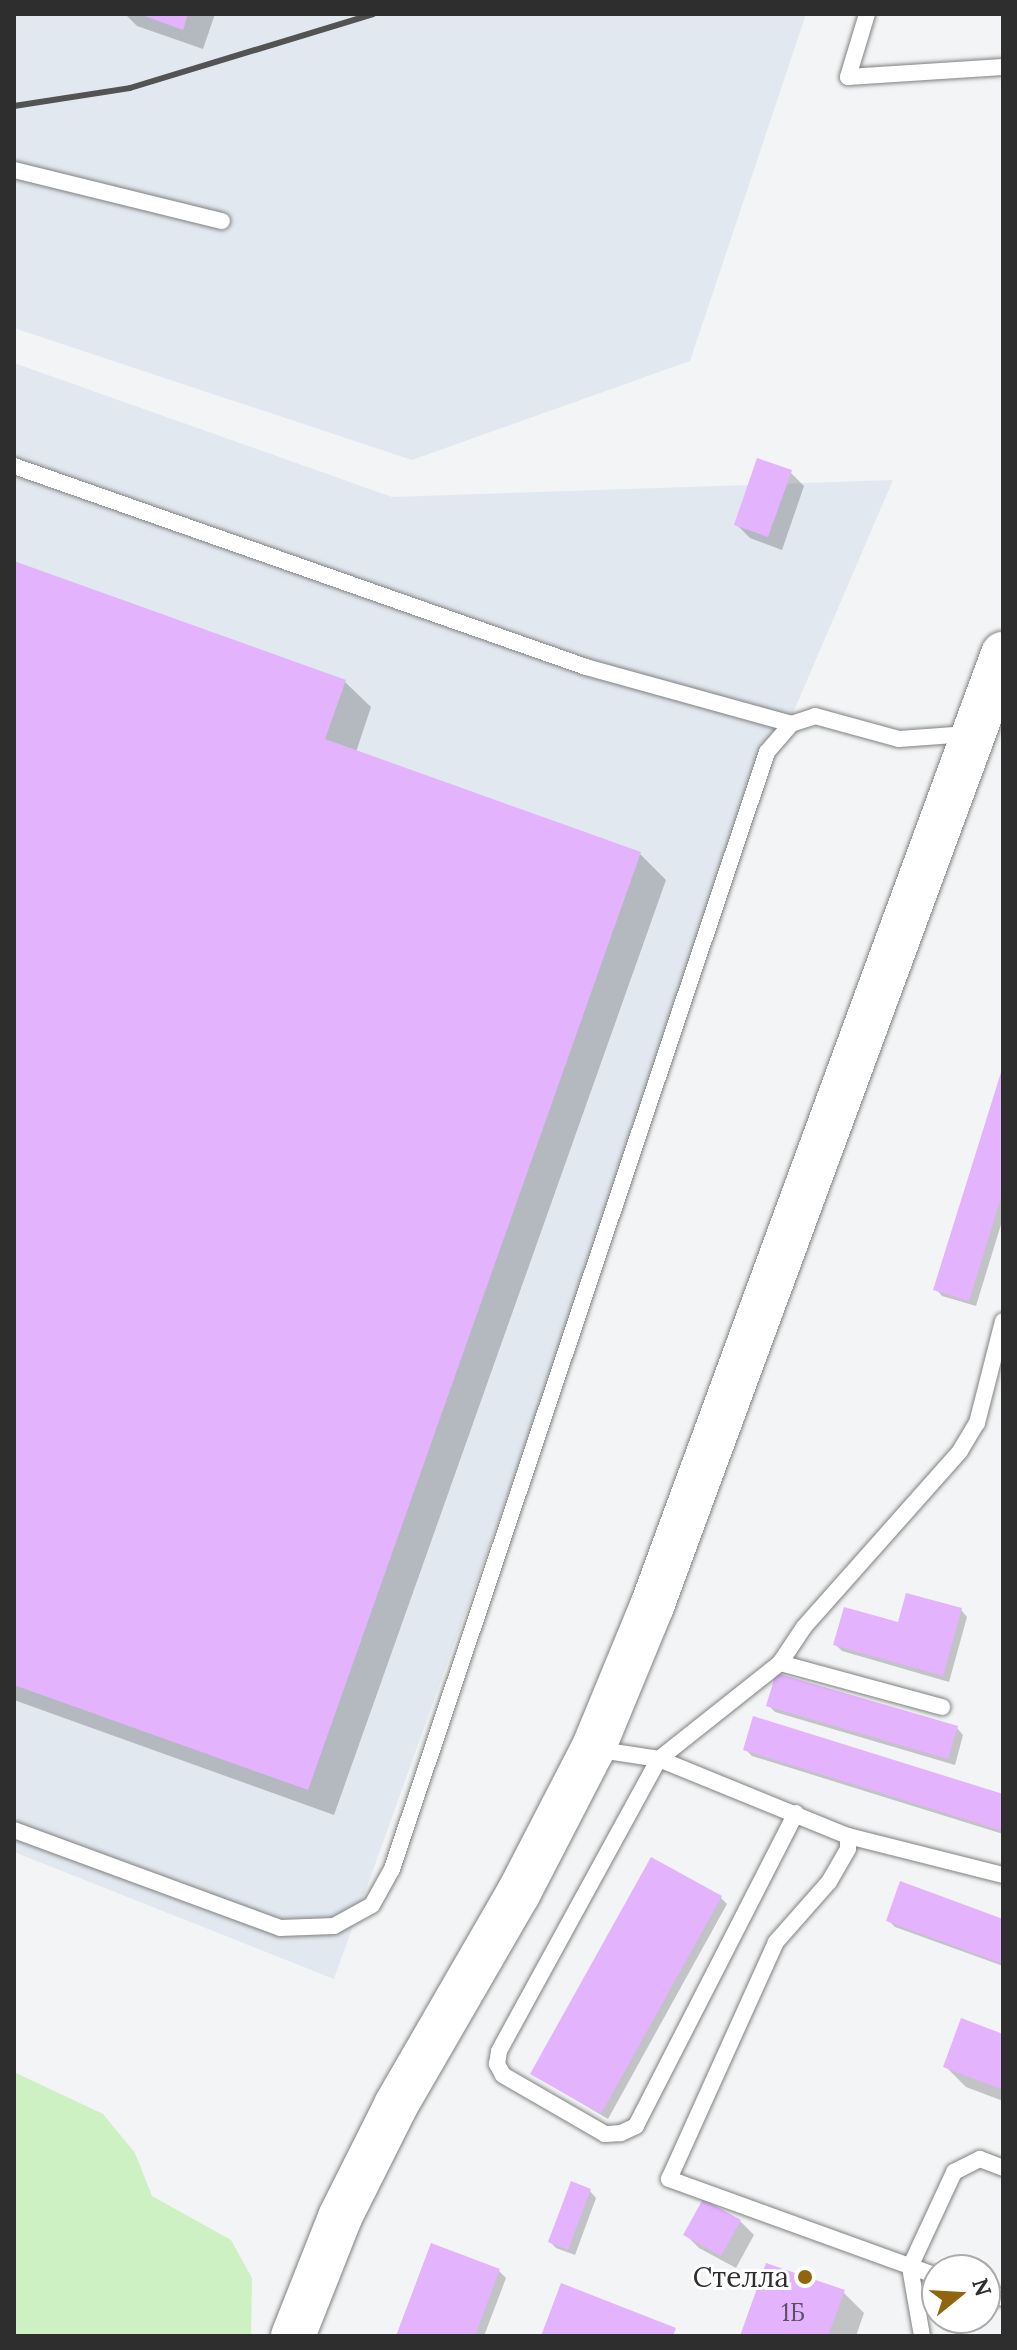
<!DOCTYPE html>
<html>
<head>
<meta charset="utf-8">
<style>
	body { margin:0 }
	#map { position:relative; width:1017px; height:2350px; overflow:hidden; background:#f3f4f5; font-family:Lora,serif }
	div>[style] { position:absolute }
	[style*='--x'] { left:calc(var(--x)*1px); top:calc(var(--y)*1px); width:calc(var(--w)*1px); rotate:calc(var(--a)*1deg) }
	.built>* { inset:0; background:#e1e8ef }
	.green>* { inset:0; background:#cdf1c2 }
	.shadow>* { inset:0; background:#0003 }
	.building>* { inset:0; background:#e3b3fd }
	.roads { filter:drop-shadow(0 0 2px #808181) drop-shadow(0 0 2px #808181) }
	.lane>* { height:16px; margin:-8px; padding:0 8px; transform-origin:8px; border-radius:8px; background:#fff }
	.secondary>* { height:44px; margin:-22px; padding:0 22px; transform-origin:22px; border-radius:22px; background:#fff }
	.rail>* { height:6px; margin:-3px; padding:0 3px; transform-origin:3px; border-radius:3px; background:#535353 }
	.dots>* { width:22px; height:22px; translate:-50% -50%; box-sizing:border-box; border:4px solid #fff; border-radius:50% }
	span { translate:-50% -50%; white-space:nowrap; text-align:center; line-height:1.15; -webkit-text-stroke:6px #fff; paint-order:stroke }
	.number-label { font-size:24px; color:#5b4f62 }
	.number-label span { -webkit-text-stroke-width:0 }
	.poi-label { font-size:28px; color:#2e2e2e }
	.right { translate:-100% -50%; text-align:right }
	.frame { position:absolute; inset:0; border:16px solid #2e2e2e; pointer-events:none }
	.north { position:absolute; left:921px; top:2254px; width:80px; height:80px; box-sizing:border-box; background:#fff; border:2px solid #ababab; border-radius:50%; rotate:72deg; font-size:22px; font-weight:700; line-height:32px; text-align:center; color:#2e2e2e }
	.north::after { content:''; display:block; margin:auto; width:28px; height:36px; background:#91650e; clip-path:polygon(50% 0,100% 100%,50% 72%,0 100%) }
</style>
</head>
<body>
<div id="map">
	<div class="built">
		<div style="clip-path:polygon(14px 14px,806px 14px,690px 361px,412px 460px,14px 328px)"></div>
		<div style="clip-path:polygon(14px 363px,392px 497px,893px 480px,763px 783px,334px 1979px,14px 1852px)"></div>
	</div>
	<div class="green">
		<div style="clip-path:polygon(14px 2072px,103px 2114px,135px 2153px,152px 2196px,231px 2240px,252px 2278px,251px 2336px,14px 2336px)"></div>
	</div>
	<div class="shadow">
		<div style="clip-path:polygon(125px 14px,215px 14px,203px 49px,137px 26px)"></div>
		<div style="clip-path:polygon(790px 472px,804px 486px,782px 550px,750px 538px,736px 524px)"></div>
		<div style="clip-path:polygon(14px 563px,345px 682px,371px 707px,356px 752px,640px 854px,666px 880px,334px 1815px,14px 1700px)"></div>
		<div style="clip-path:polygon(1003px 1071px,1003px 1218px,976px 1306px,942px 1296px,936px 1289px)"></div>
		<div style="clip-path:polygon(961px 1610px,967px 1617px,949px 1682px,842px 1651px,836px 1645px)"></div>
		<div style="clip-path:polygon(768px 1705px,957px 1728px,963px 1735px,955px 1765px,775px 1712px)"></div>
		<div style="clip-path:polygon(745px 1749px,1003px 1796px,1003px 1834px,752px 1756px)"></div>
		<div style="clip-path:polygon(720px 1897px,727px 1904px,608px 2119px,532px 2074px)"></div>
		<div style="clip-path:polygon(888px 1920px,1003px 1921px,1003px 1966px,895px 1927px)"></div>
		<div style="clip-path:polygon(1003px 2036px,1003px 2101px,966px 2087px,946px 2067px)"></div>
		<div style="clip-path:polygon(590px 2191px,596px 2198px,575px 2255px,556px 2248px,550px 2242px)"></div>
		<div style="clip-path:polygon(740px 2221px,754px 2235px,736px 2268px,699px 2248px,685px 2234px)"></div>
		<div style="clip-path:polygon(432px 2246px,499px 2271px,506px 2278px,484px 2336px,398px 2336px)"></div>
		<div style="clip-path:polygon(843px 2292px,864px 2313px,856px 2336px,743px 2336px)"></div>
	</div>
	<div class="building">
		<div style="clip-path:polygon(139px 14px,188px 14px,183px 30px)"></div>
		<div style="clip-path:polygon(757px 458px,792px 470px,768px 537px,734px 525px)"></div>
		<div style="clip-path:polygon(14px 561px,346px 680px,325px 739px,641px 852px,308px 1790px,14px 1685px)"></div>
		<div style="clip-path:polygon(1003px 1066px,1003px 1191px,969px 1301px,933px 1290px)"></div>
		<div style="clip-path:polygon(906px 1593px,962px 1608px,943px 1676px,833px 1645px,844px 1607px,898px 1622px)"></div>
		<div style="clip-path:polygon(776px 1673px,958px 1726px,948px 1759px,766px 1706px)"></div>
		<div style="clip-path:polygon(753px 1716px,1003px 1794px,1003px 1831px,743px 1750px)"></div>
		<div style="clip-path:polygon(651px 1857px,722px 1896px,601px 2114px,530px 2074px)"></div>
		<div style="clip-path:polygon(900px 1881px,1003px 1919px,1003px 1964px,886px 1921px)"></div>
		<div style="clip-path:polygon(961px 2018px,1003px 2034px,1003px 2090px,943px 2067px)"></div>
		<div style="clip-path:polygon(571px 2181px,591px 2189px,568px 2250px,548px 2242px)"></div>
		<div style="clip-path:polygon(703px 2199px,741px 2220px,721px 2256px,683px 2235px)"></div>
		<div style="clip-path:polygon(431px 2243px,500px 2269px,475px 2336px,396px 2336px)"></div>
		<div style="clip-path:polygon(766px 2263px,845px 2290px,828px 2336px,740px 2336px)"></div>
		<div style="clip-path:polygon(561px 2283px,676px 2328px,673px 2336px,541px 2336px)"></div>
	</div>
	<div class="roads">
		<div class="lane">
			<div style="--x:867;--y:14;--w:66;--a:106.8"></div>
			<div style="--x:848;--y:77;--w:155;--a:-3.7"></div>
			<div style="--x:14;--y:170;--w:214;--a:13.8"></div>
			<div style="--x:14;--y:466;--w:606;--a:19.36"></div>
			<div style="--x:586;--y:667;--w:213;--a:15.5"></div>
			<div style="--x:780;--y:1663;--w:168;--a:15.2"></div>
			<div style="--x:594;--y:1749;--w:66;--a:8.7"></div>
			<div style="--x:659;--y:1759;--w:204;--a:22.2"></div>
			<div style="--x:848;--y:1836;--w:13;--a:90"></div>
			<div style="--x:848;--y:1849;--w:39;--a:120"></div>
			<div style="--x:828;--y:1883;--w:79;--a:131.4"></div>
			<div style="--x:776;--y:1942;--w:260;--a:114.3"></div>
			<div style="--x:669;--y:2179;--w:285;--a:19.9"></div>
			<div style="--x:796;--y:1813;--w:352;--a:117.1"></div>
			<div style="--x:636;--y:2126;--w:17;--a:155"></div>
			<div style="--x:621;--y:2133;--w:16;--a:176"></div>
			<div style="--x:605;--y:2134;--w:118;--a:-150"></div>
			<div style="--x:503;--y:2075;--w:13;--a:-119"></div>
			<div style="--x:497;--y:2064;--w:13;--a:-81"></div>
			<div style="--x:499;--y:2051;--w:333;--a:-61.3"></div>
			<div style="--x:659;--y:1759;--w:154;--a:-38.4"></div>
			<div style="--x:780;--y:1663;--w:43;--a:-56.3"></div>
			<div style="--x:804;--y:1627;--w:235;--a:-48.4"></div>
			<div style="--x:960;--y:1451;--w:33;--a:-59"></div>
			<div style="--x:977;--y:1423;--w:105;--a:-75.7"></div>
			<div style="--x:14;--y:1830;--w:283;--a:20.2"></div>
			<div style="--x:280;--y:1928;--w:54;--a:-2.1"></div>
			<div style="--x:334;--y:1926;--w:43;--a:-28.9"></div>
			<div style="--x:372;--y:1905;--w:41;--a:-60.9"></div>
			<div style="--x:392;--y:1869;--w:1178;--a:-71.44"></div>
			<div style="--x:767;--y:752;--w:37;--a:-49"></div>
			<div style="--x:791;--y:724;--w:25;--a:-18"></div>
			<div style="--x:815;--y:716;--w:87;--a:15.3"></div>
			<div style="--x:899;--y:739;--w:69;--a:-4.1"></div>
			<div style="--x:848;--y:1836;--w:160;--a:14.1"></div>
			<div style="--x:985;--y:2292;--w:19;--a:18"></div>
			<div style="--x:922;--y:2336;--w:70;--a:-99.9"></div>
			<div style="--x:910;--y:2267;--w:105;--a:-65.1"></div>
			<div style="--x:954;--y:2172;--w:29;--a:-27"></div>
			<div style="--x:980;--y:2159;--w:25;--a:21"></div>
		</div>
		<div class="secondary">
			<div style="--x:293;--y:2336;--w:128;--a:-68.4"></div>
			<div style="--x:340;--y:2217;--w:125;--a:-63.4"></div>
			<div style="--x:396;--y:2105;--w:244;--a:-60"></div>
			<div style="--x:518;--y:1894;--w:163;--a:-62.7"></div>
			<div style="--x:593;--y:1749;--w:155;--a:-67.6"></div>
			<div style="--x:652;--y:1606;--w:1015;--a:-69.76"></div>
		</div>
	</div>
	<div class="rail">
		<div style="--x:14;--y:106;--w:117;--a:-8.8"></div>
		<div style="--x:130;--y:88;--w:254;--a:-16.9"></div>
	</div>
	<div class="dots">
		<div style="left:805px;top:2277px;background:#91650e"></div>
	</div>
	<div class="number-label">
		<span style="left:793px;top:2313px">1Б</span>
	</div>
	<div class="poi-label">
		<span class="right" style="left:789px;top:2277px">Стелла</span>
	</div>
	<div class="frame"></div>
	<div class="north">N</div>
</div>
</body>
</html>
